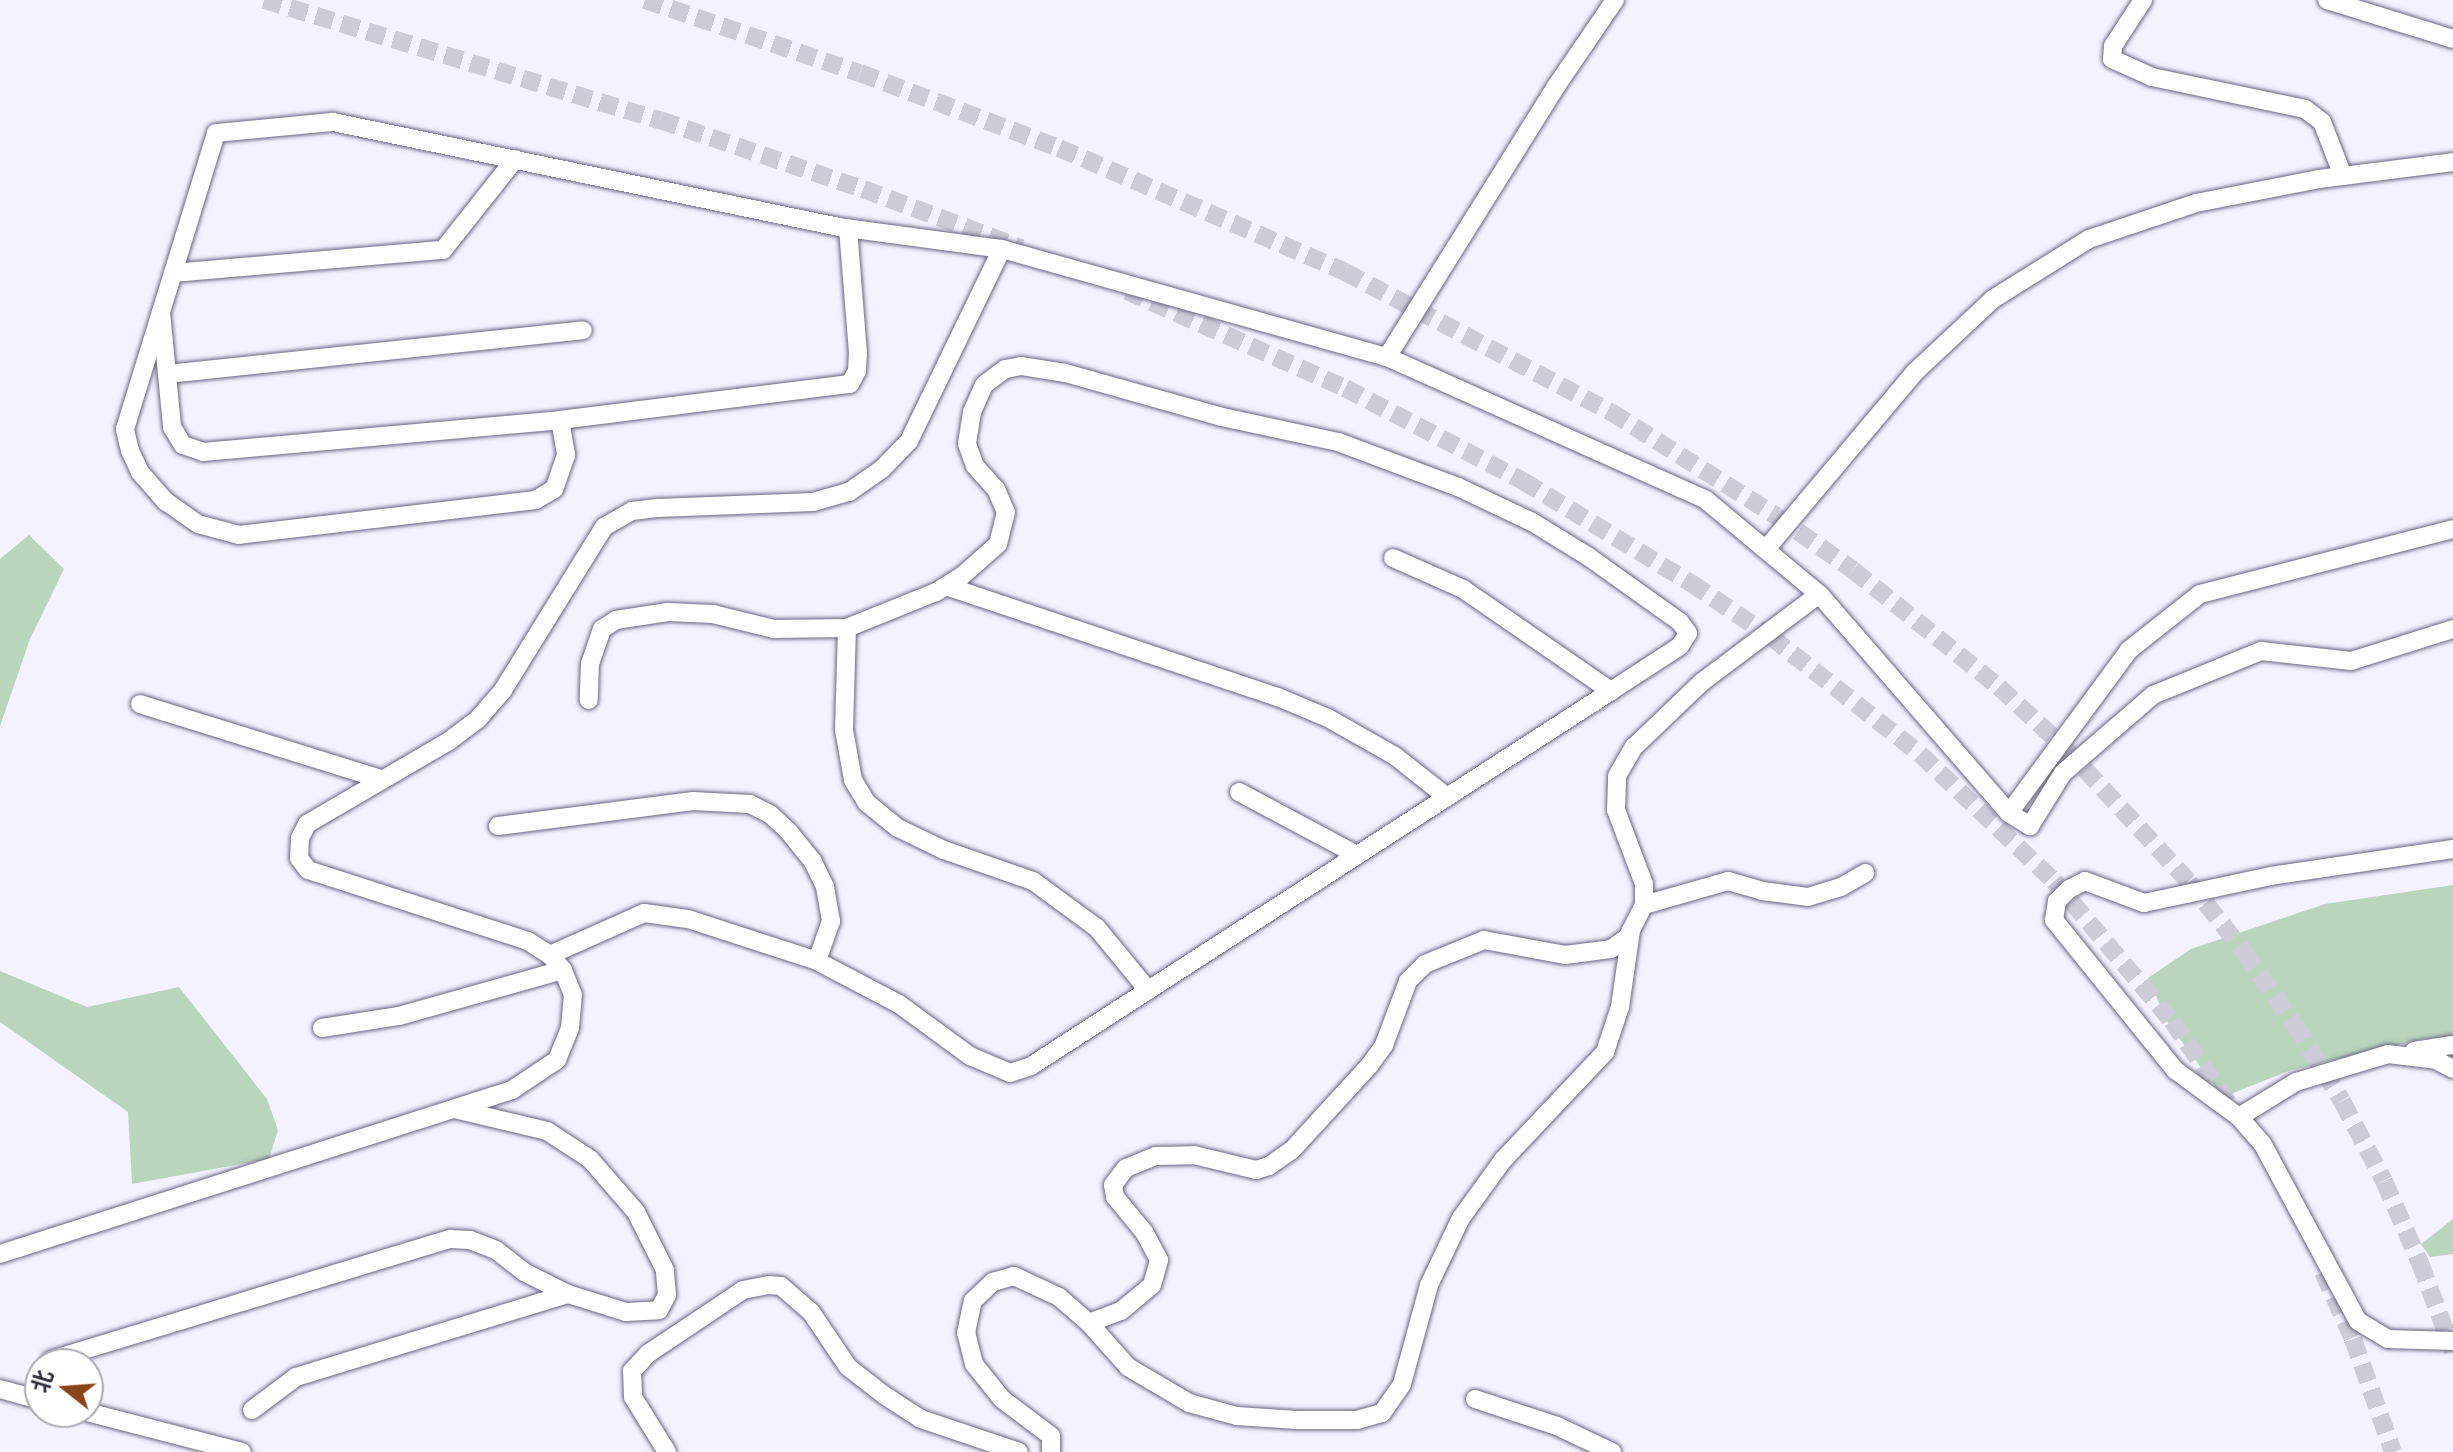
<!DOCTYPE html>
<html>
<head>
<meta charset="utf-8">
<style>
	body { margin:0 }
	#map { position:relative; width:2453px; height:1452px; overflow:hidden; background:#f4f2ff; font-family:Bitter,"Noto Sans SC",serif }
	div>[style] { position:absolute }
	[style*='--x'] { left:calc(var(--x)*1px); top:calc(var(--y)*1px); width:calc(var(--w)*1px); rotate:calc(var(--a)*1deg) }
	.green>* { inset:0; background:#b9d5bc }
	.minor-tunnel>* { height:18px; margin-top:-9px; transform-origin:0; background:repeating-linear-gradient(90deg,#cdcbd8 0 18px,transparent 0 27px) }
	.roads { filter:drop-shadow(0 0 2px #6a6581) drop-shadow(0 0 2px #6a6581) }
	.minor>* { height:18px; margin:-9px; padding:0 9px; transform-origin:9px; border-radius:9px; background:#fff }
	span { translate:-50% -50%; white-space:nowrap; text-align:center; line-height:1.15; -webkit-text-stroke:6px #fff; paint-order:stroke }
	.north { position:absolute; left:24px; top:1348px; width:80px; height:80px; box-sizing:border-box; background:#fff; border:2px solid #acabb0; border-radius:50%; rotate:287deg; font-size:22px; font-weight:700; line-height:32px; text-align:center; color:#302e3a }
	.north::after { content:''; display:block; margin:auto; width:28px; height:36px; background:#894519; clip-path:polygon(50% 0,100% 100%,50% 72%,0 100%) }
</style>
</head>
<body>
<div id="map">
	<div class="green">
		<div style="clip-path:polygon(29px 535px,64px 569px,30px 639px,0 726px,0 559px)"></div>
		<div style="clip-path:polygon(2453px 885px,2453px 1036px,2423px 1039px,2291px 1070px,2223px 1097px,2168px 1023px,2148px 978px,2191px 949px,2325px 904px)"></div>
		<div style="clip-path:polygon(0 971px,87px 1007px,179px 987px,267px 1099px,278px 1130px,269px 1159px,132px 1184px,128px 1112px,0 1022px)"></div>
		<div style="clip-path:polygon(2453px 1219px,2453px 1254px,2430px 1257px,2421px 1244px)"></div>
	</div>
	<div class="minor-tunnel">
		<div style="--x:264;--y:0;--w:414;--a:16.9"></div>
		<div style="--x:660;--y:120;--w:214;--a:18.8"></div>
		<div style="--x:863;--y:189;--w:169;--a:20.5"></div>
		<div style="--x:645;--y:0;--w:227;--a:18.8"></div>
		<div style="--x:860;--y:73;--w:213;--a:20.7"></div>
		<div style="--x:1059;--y:148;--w:312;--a:23.4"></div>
		<div style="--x:1345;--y:272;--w:301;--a:27.8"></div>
		<div style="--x:1611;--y:412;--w:195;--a:32.2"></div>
		<div style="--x:1776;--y:516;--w:94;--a:35"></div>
		<div style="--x:1853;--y:570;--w:187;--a:38.7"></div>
		<div style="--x:1999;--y:687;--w:91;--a:42.8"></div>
		<div style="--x:2066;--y:749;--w:181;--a:47.2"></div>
		<div style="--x:2189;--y:882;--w:89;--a:51.8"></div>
		<div style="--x:2244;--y:952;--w:89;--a:55.1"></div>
		<div style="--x:2295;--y:1025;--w:89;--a:58.3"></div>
		<div style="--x:2342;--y:1101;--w:90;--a:62.3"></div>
		<div style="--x:2384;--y:1181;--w:90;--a:66.3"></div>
		<div style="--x:2420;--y:1263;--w:94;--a:69.4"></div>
		<div style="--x:1127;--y:291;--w:239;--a:24"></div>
		<div style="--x:1345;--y:388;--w:201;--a:27.6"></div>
		<div style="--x:1523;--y:481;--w:197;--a:31.3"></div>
		<div style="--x:1691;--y:583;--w:97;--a:34"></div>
		<div style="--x:1771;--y:637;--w:189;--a:38.1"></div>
		<div style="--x:1920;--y:754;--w:185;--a:43.5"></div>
		<div style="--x:2054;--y:881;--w:183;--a:49.9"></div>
		<div style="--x:2172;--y:1021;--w:116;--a:55.5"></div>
		<div style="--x:2323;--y:1272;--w:73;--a:65.9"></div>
		<div style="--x:2353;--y:1339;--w:120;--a:70.5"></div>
	</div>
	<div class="roads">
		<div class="minor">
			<div style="--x:2143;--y:0;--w:55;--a:123.1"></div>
			<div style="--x:2113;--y:46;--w:13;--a:94"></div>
			<div style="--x:2112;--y:59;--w:44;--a:24.2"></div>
			<div style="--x:2152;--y:77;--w:156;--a:11.8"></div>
			<div style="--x:2305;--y:109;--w:21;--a:37"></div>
			<div style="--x:2322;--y:122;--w:58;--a:68.7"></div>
			<div style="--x:2327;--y:0;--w:132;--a:17.2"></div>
			<div style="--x:173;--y:273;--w:271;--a:-4.9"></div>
			<div style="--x:443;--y:250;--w:116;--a:-51.6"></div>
			<div style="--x:161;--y:312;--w:116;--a:84.5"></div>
			<div style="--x:172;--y:427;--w:21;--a:59"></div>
			<div style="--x:183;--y:445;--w:21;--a:19"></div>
			<div style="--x:203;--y:452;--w:358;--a:-5.1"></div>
			<div style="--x:560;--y:420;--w:36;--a:80"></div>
			<div style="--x:566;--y:455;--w:36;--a:109"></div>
			<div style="--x:554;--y:489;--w:21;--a:149"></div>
			<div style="--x:536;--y:500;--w:299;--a:173.3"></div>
			<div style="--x:239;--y:535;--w:42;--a:-165"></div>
			<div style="--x:198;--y:524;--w:39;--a:-145"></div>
			<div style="--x:166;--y:502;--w:40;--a:-131"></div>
			<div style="--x:140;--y:472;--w:23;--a:-115"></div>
			<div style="--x:130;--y:451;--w:23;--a:-103"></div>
			<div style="--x:125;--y:429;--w:122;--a:-72.9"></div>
			<div style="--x:161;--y:312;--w:187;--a:-72.9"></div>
			<div style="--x:216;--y:133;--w:118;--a:-5.4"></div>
			<div style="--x:333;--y:122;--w:517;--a:11.72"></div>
			<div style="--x:839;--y:227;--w:164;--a:7.7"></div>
			<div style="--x:1387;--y:357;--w:321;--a:-58"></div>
			<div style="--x:1557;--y:85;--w:103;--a:-55.7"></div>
			<div style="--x:167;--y:374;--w:418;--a:-6"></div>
			<div style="--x:560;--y:420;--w:292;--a:-7.1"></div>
			<div style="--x:850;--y:384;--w:15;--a:-62"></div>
			<div style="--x:857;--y:371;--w:18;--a:-87"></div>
			<div style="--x:858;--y:353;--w:125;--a:-94.6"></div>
			<div style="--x:1766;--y:549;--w:231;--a:-49.9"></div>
			<div style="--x:1915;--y:372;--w:107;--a:-43.1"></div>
			<div style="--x:1993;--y:299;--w:113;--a:-32"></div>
			<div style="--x:2089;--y:239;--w:113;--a:-18.6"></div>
			<div style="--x:2196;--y:203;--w:125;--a:-11"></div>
			<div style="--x:2319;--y:179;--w:135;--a:-7.2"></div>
			<div style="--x:1393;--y:558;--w:77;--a:23.9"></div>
			<div style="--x:1463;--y:589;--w:180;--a:34.6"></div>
			<div style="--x:946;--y:586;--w:350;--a:18.5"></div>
			<div style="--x:1278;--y:697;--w:54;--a:22.8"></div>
			<div style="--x:1328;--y:718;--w:77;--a:29.6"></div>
			<div style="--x:1395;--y:756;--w:66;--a:38.3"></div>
			<div style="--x:847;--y:628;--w:102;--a:91.7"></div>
			<div style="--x:844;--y:730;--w:51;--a:79.8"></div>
			<div style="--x:853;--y:780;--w:27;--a:59"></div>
			<div style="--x:867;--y:803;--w:40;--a:39"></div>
			<div style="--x:898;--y:828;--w:51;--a:25.6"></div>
			<div style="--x:944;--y:850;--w:94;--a:19.2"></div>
			<div style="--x:1033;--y:881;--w:79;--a:36.3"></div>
			<div style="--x:1097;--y:928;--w:80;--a:50.6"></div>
			<div style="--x:140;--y:704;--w:252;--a:17.3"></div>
			<div style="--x:1239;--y:792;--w:134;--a:28.1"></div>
			<div style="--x:2009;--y:813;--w:202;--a:-53.6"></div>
			<div style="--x:2129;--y:650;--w:90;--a:-38.3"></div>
			<div style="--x:2200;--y:594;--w:261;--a:-14.4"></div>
			<div style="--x:498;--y:826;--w:197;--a:-7.3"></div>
			<div style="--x:693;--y:801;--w:57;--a:3"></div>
			<div style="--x:750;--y:804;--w:22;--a:27"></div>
			<div style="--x:770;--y:814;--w:26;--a:43"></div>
			<div style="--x:789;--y:832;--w:38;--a:51"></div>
			<div style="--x:813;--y:862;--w:28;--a:64"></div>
			<div style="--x:825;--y:887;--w:35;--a:80"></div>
			<div style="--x:831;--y:921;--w:42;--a:109.3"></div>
			<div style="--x:2453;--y:849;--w:184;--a:171.6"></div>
			<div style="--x:2271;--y:876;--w:130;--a:168"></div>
			<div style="--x:2144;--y:903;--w:63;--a:-159.6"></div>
			<div style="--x:2085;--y:881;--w:18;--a:153"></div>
			<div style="--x:2069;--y:889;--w:17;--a:135"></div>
			<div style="--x:2057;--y:901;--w:19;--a:99"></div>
			<div style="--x:2054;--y:920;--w:193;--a:51.1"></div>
			<div style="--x:2175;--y:1070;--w:79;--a:36.3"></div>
			<div style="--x:2239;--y:1117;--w:35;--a:49"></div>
			<div style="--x:2262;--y:1143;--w:202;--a:61.7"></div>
			<div style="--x:2358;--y:1321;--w:35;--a:31"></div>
			<div style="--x:2388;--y:1339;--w:65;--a:1.8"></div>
			<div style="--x:1644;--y:905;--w:87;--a:-15.9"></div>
			<div style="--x:1728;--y:881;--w:35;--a:16"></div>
			<div style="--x:1762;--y:891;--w:46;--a:7.4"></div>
			<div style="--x:1808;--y:897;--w:34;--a:-17"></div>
			<div style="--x:1841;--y:887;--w:28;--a:-30"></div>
			<div style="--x:550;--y:955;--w:103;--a:-24.1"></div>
			<div style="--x:644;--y:913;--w:44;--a:7.8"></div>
			<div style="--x:688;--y:919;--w:136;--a:18"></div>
			<div style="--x:817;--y:961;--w:93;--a:27.7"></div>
			<div style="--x:899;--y:1004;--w:88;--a:36.2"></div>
			<div style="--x:970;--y:1056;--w:43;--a:23"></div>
			<div style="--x:1010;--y:1073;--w:22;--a:-18"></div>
			<div style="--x:1031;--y:1066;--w:691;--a:-32.88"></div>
			<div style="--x:1611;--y:691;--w:82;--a:-33.1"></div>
			<div style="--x:1680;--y:646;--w:15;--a:-58"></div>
			<div style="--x:1688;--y:633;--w:14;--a:-126"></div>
			<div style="--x:1680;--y:622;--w:112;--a:-144.5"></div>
			<div style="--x:1589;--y:557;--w:67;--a:-148.4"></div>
			<div style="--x:1532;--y:522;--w:82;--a:-154.7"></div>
			<div style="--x:1458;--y:487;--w:128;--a:-159.4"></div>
			<div style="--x:1338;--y:442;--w:119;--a:-167.8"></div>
			<div style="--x:1222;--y:417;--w:163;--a:-164.3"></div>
			<div style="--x:1065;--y:373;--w:45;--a:-171"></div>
			<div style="--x:1021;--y:366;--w:16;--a:169"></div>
			<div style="--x:1005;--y:369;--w:26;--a:143"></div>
			<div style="--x:984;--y:385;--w:30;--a:114"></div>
			<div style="--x:972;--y:412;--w:32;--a:99"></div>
			<div style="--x:967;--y:444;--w:23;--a:70"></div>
			<div style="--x:975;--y:466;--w:31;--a:48"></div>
			<div style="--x:996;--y:489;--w:25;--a:67"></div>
			<div style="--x:1006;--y:512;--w:33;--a:104"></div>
			<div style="--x:998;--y:544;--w:48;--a:138.4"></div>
			<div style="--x:962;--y:576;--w:31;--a:148"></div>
			<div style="--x:936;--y:592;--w:96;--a:158"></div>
			<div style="--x:847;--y:628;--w:73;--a:179.2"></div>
			<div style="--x:774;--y:629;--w:63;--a:-166.2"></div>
			<div style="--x:713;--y:614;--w:45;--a:-177.5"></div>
			<div style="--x:668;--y:612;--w:53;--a:171.3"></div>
			<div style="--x:616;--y:620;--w:17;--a:147"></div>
			<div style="--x:602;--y:629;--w:36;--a:109"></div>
			<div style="--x:590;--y:663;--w:37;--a:92"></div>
			<div style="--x:322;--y:1028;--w:78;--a:-8.9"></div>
			<div style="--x:399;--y:1016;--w:170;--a:-15.7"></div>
			<div style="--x:2414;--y:1051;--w:39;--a:-9"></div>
			<div style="--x:2239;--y:1117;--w:67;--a:-31.6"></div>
			<div style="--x:2296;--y:1082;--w:96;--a:-16.9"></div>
			<div style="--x:2388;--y:1054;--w:48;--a:7.1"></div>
			<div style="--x:2436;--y:1060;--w:19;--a:28"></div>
			<div style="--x:0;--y:1254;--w:538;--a:-17.76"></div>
			<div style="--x:512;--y:1090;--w:54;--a:-33.7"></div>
			<div style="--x:557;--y:1060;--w:35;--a:-68"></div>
			<div style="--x:570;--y:1028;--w:33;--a:-85"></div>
			<div style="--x:573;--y:995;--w:27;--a:-112"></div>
			<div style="--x:563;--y:970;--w:20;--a:-131"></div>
			<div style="--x:550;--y:955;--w:26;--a:-148"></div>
			<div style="--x:528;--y:941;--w:231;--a:-162.1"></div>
			<div style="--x:308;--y:870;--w:15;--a:-127"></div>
			<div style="--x:299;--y:858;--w:20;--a:-87"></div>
			<div style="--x:300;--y:838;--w:16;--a:-63"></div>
			<div style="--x:307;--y:824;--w:164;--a:-30.3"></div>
			<div style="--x:449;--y:741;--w:36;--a:-37"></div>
			<div style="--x:478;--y:719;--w:38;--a:-49"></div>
			<div style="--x:503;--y:690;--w:192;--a:-58.2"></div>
			<div style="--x:604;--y:527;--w:32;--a:-30"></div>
			<div style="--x:632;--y:511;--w:26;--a:-7"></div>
			<div style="--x:658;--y:508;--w:155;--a:-2.2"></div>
			<div style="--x:813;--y:502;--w:37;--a:-16"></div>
			<div style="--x:849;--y:492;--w:40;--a:-34.9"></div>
			<div style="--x:882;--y:469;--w:39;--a:-46"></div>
			<div style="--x:909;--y:441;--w:213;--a:-64.2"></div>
			<div style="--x:1002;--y:249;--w:400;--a:15.7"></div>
			<div style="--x:1387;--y:357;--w:350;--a:24.1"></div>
			<div style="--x:1706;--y:500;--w:148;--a:39.8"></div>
			<div style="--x:1820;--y:595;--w:289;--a:49.1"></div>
			<div style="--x:2009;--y:813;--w:25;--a:32"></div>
			<div style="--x:2030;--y:826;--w:62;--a:-58.1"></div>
			<div style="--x:2063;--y:773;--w:119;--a:-40.9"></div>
			<div style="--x:2153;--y:695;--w:117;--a:-22.2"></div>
			<div style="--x:2261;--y:651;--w:91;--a:6.3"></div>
			<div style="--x:2351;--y:661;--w:107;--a:-17.4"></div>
			<div style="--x:1089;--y:1323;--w:59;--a:48.4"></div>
			<div style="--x:1128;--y:1367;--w:71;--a:30.5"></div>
			<div style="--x:1189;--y:1403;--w:50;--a:15.2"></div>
			<div style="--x:1237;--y:1416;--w:60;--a:3.8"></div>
			<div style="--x:1297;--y:1420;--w:60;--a:0"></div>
			<div style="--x:1357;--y:1420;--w:26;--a:-16"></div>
			<div style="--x:1382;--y:1413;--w:35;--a:-55"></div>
			<div style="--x:1402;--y:1384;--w:103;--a:-74.7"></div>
			<div style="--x:1429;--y:1285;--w:74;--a:-64.5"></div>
			<div style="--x:1461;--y:1218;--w:72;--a:-54.1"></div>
			<div style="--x:1503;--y:1160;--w:149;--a:-46.6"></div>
			<div style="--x:1605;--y:1052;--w:47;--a:-71.6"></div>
			<div style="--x:1620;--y:1007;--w:77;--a:-81.8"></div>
			<div style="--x:51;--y:1360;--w:417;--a:-16.9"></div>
			<div style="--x:450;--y:1239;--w:20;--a:3"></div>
			<div style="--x:470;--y:1240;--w:28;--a:21"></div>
			<div style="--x:496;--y:1250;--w:36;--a:38"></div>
			<div style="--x:524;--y:1272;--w:49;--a:26.6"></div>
			<div style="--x:568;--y:1294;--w:61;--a:17.2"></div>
			<div style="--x:626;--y:1312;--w:33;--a:-3"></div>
			<div style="--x:659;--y:1310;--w:17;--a:-62"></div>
			<div style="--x:667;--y:1295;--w:25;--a:-95"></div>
			<div style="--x:665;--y:1270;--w:65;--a:-116.6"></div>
			<div style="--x:636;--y:1212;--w:70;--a:-131"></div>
			<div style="--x:590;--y:1159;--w:51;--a:-146.9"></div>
			<div style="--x:547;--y:1131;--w:95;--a:-166.6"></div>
			<div style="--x:0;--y:1389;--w:41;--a:15.4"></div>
			<div style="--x:1475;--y:1399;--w:86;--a:18.2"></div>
			<div style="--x:1557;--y:1426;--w:61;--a:25.3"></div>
			<div style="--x:252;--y:1410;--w:55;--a:-36.9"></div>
			<div style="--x:296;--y:1377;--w:284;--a:-17"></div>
			<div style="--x:87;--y:1412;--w:160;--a:14.5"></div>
			<div style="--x:667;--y:1452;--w:65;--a:-121.7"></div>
			<div style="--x:633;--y:1397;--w:26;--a:-92"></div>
			<div style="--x:632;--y:1371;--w:25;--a:-47"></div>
			<div style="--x:649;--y:1353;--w:113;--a:-33.8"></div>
			<div style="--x:743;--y:1290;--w:26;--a:-11"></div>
			<div style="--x:769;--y:1285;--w:12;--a:5"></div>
			<div style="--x:781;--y:1286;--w:40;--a:41"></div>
			<div style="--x:811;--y:1312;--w:66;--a:56.1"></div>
			<div style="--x:848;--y:1367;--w:46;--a:37.9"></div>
			<div style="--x:884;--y:1395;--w:44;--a:33"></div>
			<div style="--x:921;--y:1419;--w:103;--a:18.6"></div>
			<div style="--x:1051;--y:1452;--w:16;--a:-90"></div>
			<div style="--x:1051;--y:1436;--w:61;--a:-142.9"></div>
			<div style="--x:1002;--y:1399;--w:45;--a:-128.7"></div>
			<div style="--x:974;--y:1364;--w:32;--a:-104"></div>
			<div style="--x:966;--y:1333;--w:33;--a:-78"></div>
			<div style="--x:973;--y:1301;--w:28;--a:-44"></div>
			<div style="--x:993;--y:1282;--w:22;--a:-16"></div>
			<div style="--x:1014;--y:1276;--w:50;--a:25"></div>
			<div style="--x:1059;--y:1297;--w:40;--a:41"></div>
			<div style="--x:1089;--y:1323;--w:34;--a:-21"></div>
			<div style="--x:1121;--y:1311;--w:40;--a:-40"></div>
			<div style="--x:1152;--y:1285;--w:26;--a:-74"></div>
			<div style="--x:1159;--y:1260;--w:32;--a:-118"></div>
			<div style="--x:1144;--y:1232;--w:45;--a:-129.6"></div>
			<div style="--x:1115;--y:1197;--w:12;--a:-99"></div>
			<div style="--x:1113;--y:1185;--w:21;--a:-53"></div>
			<div style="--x:1126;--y:1168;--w:31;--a:-22"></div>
			<div style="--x:1155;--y:1156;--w:39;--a:-1"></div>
			<div style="--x:1194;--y:1155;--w:64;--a:13.6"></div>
			<div style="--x:1256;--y:1170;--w:14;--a:-17"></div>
			<div style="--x:1269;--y:1166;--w:28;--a:-35"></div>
			<div style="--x:1292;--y:1150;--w:114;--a:-47.5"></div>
			<div style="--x:1369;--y:1066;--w:26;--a:-54"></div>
			<div style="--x:1384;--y:1045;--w:68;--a:-69.4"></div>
			<div style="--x:1408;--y:981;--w:24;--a:-45"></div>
			<div style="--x:1425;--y:964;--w:64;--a:-22.1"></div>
			<div style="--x:1484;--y:940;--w:82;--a:10.5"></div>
			<div style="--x:1565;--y:955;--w:46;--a:-7.4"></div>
			<div style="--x:1611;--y:949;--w:19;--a:-35"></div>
			<div style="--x:1627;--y:938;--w:37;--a:-63"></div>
			<div style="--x:1644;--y:905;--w:21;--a:-90"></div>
			<div style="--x:1644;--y:884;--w:79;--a:-110.7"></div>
			<div style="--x:1616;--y:810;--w:34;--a:-88"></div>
			<div style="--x:1617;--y:776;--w:34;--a:-60"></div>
			<div style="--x:1634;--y:747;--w:94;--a:-43.7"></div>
			<div style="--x:1702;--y:682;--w:146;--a:-36.9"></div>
		</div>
	</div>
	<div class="north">北</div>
</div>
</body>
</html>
